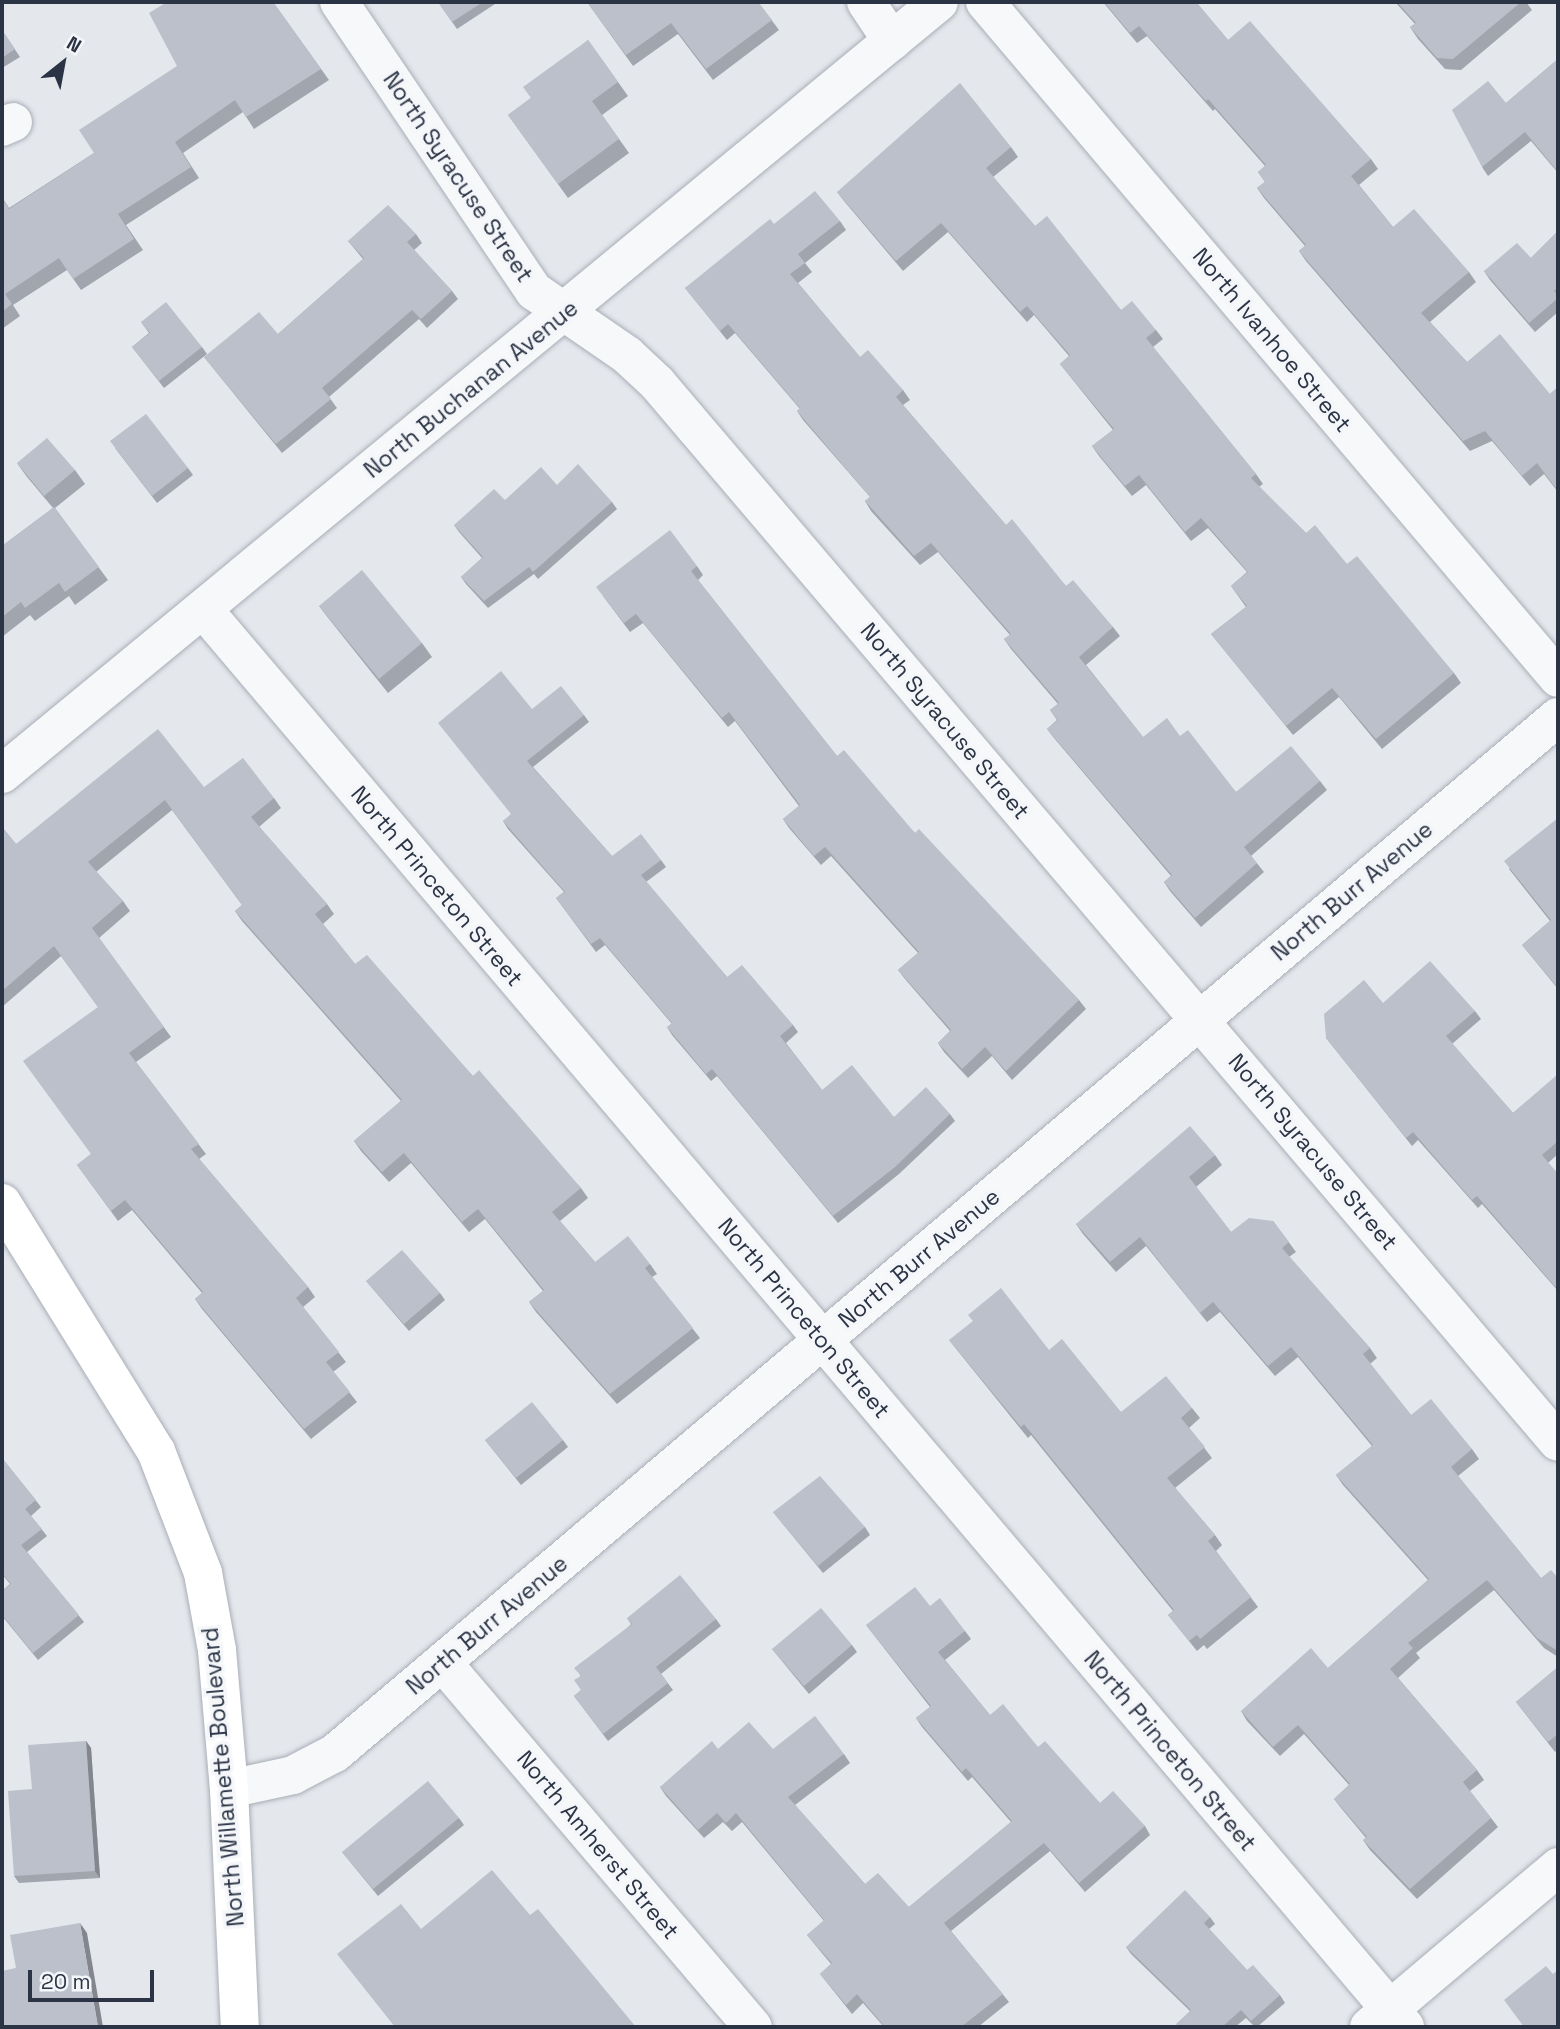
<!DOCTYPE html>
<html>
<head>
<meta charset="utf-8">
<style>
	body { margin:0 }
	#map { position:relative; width:1560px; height:2029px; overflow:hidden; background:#e4e7ec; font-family:"Space Grotesk",sans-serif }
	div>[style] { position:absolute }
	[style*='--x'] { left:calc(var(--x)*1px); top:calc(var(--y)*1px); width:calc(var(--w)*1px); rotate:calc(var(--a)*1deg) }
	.roads { filter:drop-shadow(0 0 2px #a9aeb7) drop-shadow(0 0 2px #a9aeb7) }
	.minor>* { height:38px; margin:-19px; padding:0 19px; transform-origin:19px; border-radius:19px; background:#f7f8fa }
	.major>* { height:38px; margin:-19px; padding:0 19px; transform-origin:19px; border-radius:19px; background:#fff }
	.wall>* { inset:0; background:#a1a5ae }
	.shaded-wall>* { inset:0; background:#83868d }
	.building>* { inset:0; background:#bbc0ca }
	span { translate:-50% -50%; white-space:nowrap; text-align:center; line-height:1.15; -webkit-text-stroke:7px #f4f6f9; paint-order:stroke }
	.street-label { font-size:23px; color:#2b3445 }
	.frame { position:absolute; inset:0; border:4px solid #2b3445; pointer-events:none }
	.north { position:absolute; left:28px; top:28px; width:70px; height:70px; -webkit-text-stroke:5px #f4f6f9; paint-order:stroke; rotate:31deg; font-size:19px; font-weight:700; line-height:28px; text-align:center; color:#2b3445 }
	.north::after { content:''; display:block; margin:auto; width:24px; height:32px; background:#2b3445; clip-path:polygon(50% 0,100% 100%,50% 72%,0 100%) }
	.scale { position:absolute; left:28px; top:1970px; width:126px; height:32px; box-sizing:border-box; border:4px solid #2b3445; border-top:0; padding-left:9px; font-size:21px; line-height:24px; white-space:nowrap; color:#2b3445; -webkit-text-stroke:5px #f4f6f9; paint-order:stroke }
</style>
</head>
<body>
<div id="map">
	<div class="roads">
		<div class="minor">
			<div style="--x:339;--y:2;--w:349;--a:56"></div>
			<div style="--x:534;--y:291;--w:113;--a:34.5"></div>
			<div style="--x:627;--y:355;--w:41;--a:43"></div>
			<div style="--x:657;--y:383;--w:1390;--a:49.61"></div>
			<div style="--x:866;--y:2;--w:47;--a:56.3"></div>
			<div style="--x:985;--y:2;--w:886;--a:49.71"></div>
			<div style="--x:2;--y:127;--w:12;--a:-24"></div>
			<div style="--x:203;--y:609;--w:1859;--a:49.71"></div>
			<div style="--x:2;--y:774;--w:1214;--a:-39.49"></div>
			<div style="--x:443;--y:1663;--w:478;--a:49.6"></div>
			<div style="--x:229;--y:1789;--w:66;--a:-12.3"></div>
			<div style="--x:293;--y:1775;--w:47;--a:-27.6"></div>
			<div style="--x:335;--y:1753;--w:1603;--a:-40.27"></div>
			<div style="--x:1369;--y:2027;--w:248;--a:-40.2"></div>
		</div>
		<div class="major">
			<div style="--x:2;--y:1203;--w:292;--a:58.2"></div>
			<div style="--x:156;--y:1451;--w:131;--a:68.9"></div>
			<div style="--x:203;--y:1573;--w:78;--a:79.7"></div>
			<div style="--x:217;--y:1650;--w:140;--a:85.1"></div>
			<div style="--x:229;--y:1789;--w:238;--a:87.4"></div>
		</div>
	</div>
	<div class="wall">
		<div style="clip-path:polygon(273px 2px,329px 80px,254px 129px,243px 112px,183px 153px,199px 178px,126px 225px,143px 250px,81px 290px,67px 270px,13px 305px,20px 316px,2px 329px,2px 197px,9px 208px,94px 153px)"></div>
		<div style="clip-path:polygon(438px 2px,498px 2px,457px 29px)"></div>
		<div style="clip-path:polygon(587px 2px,758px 2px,779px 30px,713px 80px,678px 34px,633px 66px)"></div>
		<div style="clip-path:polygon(1103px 2px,1196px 2px,1228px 40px,1371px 159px,1378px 169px,1359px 185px,1393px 227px,1469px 272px,1476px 282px,1430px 322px,1467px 362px,1550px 394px,1558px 387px,1558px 492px,1544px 474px,1530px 486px,1492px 441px,1470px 451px,1306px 261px,1299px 251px,1305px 246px,1264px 198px,1257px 188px,1265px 182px,1258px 172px,1265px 166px,1215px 109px,1213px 111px,1147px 36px,1137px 43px)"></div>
		<div style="clip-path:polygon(1395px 2px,1526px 2px,1532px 10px,1461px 70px,1445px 69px,1418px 39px,1410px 27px,1415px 24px)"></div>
		<div style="clip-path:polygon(2px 30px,20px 57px,2px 68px)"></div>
		<div style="clip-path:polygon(588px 40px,628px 96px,602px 115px,629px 153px,568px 198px,508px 115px,531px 98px)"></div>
		<div style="clip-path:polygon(1558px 59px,1558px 173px,1531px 141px,1488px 176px,1482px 167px,1506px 103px)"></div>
		<div style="clip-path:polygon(1011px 147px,1018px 157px,993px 177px,1035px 226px,1121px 310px,1156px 330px,1163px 339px,1153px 347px,1256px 474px,1263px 484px,1259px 487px,1306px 533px,1347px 564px,1454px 673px,1461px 683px,1382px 749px,1339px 697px,1293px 735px,1211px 634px,1246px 607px,1231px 586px,1247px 572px,1208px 528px,1191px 541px,1146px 485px,1132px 496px,1099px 456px,1092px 446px,1113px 430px,1060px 364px,1069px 356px,1034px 315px,1027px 322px,948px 232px,903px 271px,844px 201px,837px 192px)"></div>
		<div style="clip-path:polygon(840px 221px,846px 230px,805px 263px,812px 272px,798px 283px,860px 357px,903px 390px,910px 400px,903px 405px,1006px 525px,1066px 586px,1113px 627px,1120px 636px,1086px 665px,1143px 737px,1180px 736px,1236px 792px,1320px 781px,1327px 790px,1251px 856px,1264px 872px,1201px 927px,1170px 891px,1164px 882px,1171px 876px,1054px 738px,1047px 729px,1057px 720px,1050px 710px,1058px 704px,1011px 649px,1004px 639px,1010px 635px,938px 552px,920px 565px,871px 511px,865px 501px,870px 497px,803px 420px,797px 411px,800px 409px,735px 333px,727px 340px,685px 288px,774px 224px)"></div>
		<div style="clip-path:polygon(1558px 231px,1558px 312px,1535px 332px,1490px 280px,1484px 271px,1531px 258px)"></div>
		<div style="clip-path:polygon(416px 234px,422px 243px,414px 250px,452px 291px,458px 299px,427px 328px,419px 319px,329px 397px,337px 408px,282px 453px,204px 357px,278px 334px,363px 259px,348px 241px)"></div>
		<div style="clip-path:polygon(141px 322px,202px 347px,207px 354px,164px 388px,132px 347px,149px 333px)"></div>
		<div style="clip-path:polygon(115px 448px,188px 468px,193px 475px,157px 503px)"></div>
		<div style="clip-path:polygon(17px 463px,75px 470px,85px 484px,55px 508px,108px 580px,75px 605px,69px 596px,35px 621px,30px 615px,2px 637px,2px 546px,53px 508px,27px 477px)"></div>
		<div style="clip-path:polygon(557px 485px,612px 502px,617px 509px,538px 579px,534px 574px,488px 608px,466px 584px,461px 577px,482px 558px,459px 532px,454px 525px,505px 500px)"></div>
		<div style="clip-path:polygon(697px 566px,703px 575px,698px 580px,837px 756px,915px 833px,1079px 1000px,1086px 1009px,1012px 1080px,992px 1056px,968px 1078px,944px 1052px,938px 1043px,950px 1031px,905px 979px,898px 970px,918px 953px,831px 856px,821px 865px,789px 828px,783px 819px,799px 806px,735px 721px,728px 727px,643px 623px,630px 632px,603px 596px)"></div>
		<div style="clip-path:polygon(319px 606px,422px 643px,432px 657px,388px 693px,329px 619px)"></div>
		<div style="clip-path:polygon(532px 709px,584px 715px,589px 722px,533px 767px,612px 856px,661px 860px,666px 867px,646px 882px,727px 977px,793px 1025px,798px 1032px,786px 1043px,822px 1090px,894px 1117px,950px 1114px,955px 1121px,899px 1174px,838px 1223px,717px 1076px,711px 1081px,672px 1035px,667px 1027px,672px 1024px,605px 945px,596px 952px,556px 898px,564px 892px,508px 829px,503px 821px,511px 815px)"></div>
		<div style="clip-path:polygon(204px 787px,274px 798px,281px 808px,259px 827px,327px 904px,334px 914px,323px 924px,355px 964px,473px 1076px,581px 1188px,588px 1198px,560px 1221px,595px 1262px,650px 1264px,657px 1274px,652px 1277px,700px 1338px,617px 1404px,536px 1312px,529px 1302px,543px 1291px,485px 1219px,469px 1232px,411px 1163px,389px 1182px,361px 1151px,354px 1141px,401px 1101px,242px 921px,235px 911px,242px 905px,172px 810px,96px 872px,123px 901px,130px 911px,99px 938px,171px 1037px,136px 1062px,206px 1154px,199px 1159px,308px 1287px,315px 1297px,303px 1307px,346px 1362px,333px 1372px,357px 1402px,311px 1439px,202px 1309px,195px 1299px,202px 1293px,132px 1210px,118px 1221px,77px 1165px,91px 1154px,98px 1007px,61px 956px,2px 1007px,2px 827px,16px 844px)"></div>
		<div style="clip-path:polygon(1558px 818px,1558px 989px,1522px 945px,1550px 921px,1509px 869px)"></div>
		<div style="clip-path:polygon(1383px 1003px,1475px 1011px,1481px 1019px,1452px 1044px,1513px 1113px,1558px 1075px,1558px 1154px,1548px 1163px,1558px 1174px,1558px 1291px,1482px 1204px,1478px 1208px,1418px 1140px,1412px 1146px,1326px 1038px)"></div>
		<div style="clip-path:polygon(1215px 1155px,1222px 1165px,1196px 1187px,1231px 1232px,1273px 1221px,1296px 1252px,1289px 1257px,1370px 1348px,1377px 1358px,1370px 1364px,1411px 1415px,1472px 1449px,1479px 1459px,1458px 1476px,1541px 1578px,1558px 1578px,1558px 1657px,1544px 1648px,1494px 1590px,1416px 1653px,1420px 1658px,1398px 1678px,1477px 1770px,1484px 1780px,1470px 1791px,1498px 1827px,1417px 1899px,1370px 1850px,1363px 1840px,1366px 1838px,1341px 1808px,1334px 1799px,1349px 1785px,1304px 1734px,1280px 1756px,1247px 1721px,1241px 1711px,1328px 1668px,1428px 1580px,1343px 1485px,1336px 1475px,1372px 1446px,1298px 1357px,1275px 1376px,1220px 1312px,1207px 1322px,1146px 1246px,1116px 1272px,1083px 1234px,1076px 1224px)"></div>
		<div style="clip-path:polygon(366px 1281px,440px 1293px,445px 1300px,409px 1331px)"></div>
		<div style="clip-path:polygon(949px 1340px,1049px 1350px,1121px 1412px,1192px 1408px,1200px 1418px,1189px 1428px,1212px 1458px,1175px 1488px,1215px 1535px,1222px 1545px,1216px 1551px,1258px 1607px,1207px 1649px,1204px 1645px,1197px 1651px,1168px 1615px,1173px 1611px,1031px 1435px,1028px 1438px,957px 1350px)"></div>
		<div style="clip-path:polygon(485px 1440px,563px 1440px,568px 1447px,521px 1485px)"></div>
		<div style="clip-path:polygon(2px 1458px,41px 1507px,31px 1516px,47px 1536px,27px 1552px,84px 1622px,38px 1660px,2px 1616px,2px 1591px,10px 1584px,2px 1574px)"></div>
		<div style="clip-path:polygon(773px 1512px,865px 1527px,870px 1535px,823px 1573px)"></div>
		<div style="clip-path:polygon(930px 1606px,965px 1631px,971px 1639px,945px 1660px,990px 1715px,1038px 1747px,1100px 1803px,1145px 1826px,1150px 1835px,1085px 1892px,1050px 1851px,951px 1931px,1009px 2002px,978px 2027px,884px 2027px,863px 2003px,852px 2014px,820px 1974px,831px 1964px,807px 1935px,824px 1921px,742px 1822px,732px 1831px,723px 1822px,704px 1838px,666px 1796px,660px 1787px,718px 1749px,773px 1749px,844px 1754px,850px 1763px,795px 1805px,865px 1884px,909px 1907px,1011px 1822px,972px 1777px,968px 1781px,922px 1727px,916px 1718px,930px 1707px,866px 1625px)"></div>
		<div style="clip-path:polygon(627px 1618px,716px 1619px,721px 1626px,661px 1674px,673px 1690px,608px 1741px,574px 1696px,581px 1690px,580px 1676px,631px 1624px)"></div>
		<div style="clip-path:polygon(852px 1645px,857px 1652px,809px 1694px,772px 1649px)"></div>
		<div style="clip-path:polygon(1558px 1667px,1558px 1749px,1555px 1752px,1516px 1702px)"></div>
		<div style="clip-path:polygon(86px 1741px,91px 1748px,100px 1878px,19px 1883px,14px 1876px,32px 1789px)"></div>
		<div style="clip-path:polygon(459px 1818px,464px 1825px,378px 1896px,342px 1852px)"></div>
		<div style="clip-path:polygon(1210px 1917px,1215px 1924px,1209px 1929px,1247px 1970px,1280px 1995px,1285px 2003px,1257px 2027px,1255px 2027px,1246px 2018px,1235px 2027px,1178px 2027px,1190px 2011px,1131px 1954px,1126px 1947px)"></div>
	</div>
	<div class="shaded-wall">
		<div style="clip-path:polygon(86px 1741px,91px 1748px,100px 1878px,95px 1871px)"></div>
		<div style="clip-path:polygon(80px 1923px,87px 1933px,103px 2027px,98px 2027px)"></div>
	</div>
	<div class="building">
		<div style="clip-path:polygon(167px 2px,273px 2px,321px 69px,246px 117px,235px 100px,175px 142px,191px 167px,118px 214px,134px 239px,73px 279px,59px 258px,5px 294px,12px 304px,2px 312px,2px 198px,9px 209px,94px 153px,79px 130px,177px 66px,149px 13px)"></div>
		<div style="clip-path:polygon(438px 2px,483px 2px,452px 22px)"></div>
		<div style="clip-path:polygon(587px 2px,758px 2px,772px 20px,706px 69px,671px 23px,626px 55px)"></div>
		<div style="clip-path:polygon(1104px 2px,1196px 2px,1228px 40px,1250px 21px,1371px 159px,1351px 176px,1393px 227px,1414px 209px,1469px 272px,1421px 313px,1467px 362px,1500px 334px,1550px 394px,1558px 387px,1558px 491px,1537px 463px,1522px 476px,1485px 431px,1463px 441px,1299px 251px,1306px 245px,1257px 188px,1265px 182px,1258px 172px,1266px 165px,1208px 99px,1206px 101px,1139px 26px,1130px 33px)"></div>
		<div style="clip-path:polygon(1397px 2px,1521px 2px,1453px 59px,1437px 58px,1410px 27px,1416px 23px)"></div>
		<div style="clip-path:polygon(2px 30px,15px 49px,2px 58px)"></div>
		<div style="clip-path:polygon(588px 40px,618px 82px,592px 101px,619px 139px,558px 184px,508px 115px,531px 98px,523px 87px)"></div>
		<div style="clip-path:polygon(1558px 59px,1558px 172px,1525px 132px,1482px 167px,1452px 110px,1488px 81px,1506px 103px)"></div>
		<div style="clip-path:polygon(960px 83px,1011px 147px,986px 168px,1035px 226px,1047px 216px,1121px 310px,1132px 301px,1156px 330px,1146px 338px,1256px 474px,1251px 478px,1306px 533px,1315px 525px,1347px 564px,1357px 556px,1454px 673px,1376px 739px,1332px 688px,1286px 726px,1211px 634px,1247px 606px,1231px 586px,1248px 572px,1201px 518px,1185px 532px,1139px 475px,1125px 486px,1092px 446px,1114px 429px,1060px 364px,1070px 355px,1027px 306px,1020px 312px,941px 223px,896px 261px,837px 192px)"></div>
		<div style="clip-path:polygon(815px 191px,840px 221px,798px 254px,805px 263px,790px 274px,860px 357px,868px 350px,903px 390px,896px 397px,1006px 525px,1012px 519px,1066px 586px,1073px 580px,1113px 627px,1079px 657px,1143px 737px,1167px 718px,1180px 736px,1188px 730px,1236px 792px,1291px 746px,1320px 781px,1244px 847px,1257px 863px,1195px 918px,1164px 882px,1172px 875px,1047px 729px,1058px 720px,1050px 710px,1059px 703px,1004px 639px,1011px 634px,931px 543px,914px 556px,865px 501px,870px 497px,797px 411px,800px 408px,728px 324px,720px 331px,685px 288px,770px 219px,774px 224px)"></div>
		<div style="clip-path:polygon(388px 205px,416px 234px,407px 242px,452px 291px,421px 319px,412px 310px,322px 388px,331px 399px,276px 444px,204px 357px,259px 312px,278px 334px,364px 258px,348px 241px)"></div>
		<div style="clip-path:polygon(1558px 231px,1558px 287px,1554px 291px,1558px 295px,1558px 298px,1529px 323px,1484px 271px,1517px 243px,1531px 258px)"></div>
		<div style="clip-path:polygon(166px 302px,202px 347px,159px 381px,132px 347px,150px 333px,141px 322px)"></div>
		<div style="clip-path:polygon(146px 414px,188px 468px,152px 496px,110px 441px)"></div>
		<div style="clip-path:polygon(47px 438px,75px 470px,44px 496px,17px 463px)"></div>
		<div style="clip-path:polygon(578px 464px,612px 502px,533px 572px,529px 567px,484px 601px,461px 577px,483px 557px,454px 525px,494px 489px,505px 500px,541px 467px,557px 485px)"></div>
		<div style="clip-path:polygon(54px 507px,99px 567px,65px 592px,59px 583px,25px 608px,21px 602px,2px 617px,2px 546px)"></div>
		<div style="clip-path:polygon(670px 530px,697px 566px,691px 571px,837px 756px,844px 750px,915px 833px,919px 829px,1079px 1000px,1006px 1071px,985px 1047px,962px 1069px,938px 1043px,951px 1030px,898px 970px,919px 952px,825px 847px,814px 856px,783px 819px,800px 805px,729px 712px,722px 718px,636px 614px,624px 623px,596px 587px)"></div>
		<div style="clip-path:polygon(362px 570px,422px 643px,379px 679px,319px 606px)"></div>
		<div style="clip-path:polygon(501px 671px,532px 709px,561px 686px,584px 715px,527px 761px,612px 856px,641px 834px,661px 860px,641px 875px,727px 977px,742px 965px,793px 1025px,780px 1036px,822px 1090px,852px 1065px,894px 1117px,926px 1087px,950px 1114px,895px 1167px,833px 1216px,712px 1069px,706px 1074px,667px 1027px,672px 1023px,600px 938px,591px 944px,556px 898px,565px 892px,503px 821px,511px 814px,438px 723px)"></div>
		<div style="clip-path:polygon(158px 729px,204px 787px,243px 758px,274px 798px,251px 817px,327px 904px,315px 914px,355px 964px,367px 955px,473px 1076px,479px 1070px,581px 1188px,552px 1212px,595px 1262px,628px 1236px,650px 1264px,645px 1268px,693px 1328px,610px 1394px,529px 1302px,544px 1290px,478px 1209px,462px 1222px,404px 1153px,382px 1172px,354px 1141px,402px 1100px,235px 911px,242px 905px,165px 800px,88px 862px,123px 901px,92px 928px,164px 1027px,129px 1053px,199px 1144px,191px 1149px,308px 1287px,296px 1298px,339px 1352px,326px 1362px,350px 1392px,304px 1429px,195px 1299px,203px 1292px,125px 1200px,111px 1211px,77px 1165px,91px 1154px,23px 1061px,98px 1007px,54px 946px,2px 991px,2px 827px,16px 844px)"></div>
		<div style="clip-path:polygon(1558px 818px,1558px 988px,1522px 945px,1551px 920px,1504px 861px)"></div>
		<div style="clip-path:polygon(1430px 961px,1475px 1011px,1446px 1036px,1513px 1113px,1558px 1074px,1558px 1141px,1542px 1155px,1558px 1174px,1558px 1290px,1477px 1196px,1472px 1200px,1413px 1132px,1406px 1138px,1326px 1038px,1324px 1014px,1364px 980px,1383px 1003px)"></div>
		<div style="clip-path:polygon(1190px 1126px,1215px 1155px,1189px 1177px,1231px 1232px,1249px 1218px,1273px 1221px,1289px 1242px,1282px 1248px,1370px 1348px,1363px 1354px,1411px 1415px,1431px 1399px,1472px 1449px,1451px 1467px,1541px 1578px,1551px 1570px,1558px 1578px,1558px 1651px,1537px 1638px,1487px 1580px,1408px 1643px,1413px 1648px,1390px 1669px,1477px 1770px,1463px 1782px,1491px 1818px,1410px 1889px,1363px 1840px,1367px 1837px,1334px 1799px,1350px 1784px,1298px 1725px,1273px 1747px,1241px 1711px,1311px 1648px,1328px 1668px,1429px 1579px,1336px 1475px,1373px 1445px,1291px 1347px,1268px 1366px,1213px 1302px,1200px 1313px,1140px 1237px,1110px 1262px,1076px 1224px)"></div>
		<div style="clip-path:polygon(402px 1250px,440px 1293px,404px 1324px,366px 1281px)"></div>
		<div style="clip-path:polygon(1001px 1288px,1049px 1350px,1062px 1339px,1121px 1412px,1166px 1376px,1192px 1408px,1181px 1418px,1205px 1447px,1167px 1478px,1215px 1535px,1208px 1541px,1251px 1597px,1200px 1639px,1197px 1635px,1189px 1641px,1168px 1615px,1174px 1610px,1024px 1424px,1021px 1427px,949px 1340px,973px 1321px,968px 1315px)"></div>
		<div style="clip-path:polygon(532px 1402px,563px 1440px,516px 1478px,485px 1440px)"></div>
		<div style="clip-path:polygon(2px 1458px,36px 1500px,25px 1509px,42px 1529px,21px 1545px,79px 1615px,33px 1653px,2px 1615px,2px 1591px,11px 1584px,2px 1573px)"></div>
		<div style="clip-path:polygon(820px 1476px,865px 1527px,818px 1566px,773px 1512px)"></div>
		<div style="clip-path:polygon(680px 1575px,716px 1619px,656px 1667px,668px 1683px,603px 1734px,574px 1696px,581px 1690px,574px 1680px,581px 1676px,574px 1668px,632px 1624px,627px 1618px)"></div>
		<div style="clip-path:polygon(915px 1587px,930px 1606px,940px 1598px,965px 1631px,938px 1652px,990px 1715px,1003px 1704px,1038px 1747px,1045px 1741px,1100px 1803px,1113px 1791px,1145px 1826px,1079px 1883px,1044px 1843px,944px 1923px,1003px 1994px,961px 2027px,885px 2027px,857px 1994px,846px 2005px,820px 1974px,832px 1963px,807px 1935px,824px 1920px,736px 1813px,726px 1823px,717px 1813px,698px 1830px,660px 1787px,712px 1741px,718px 1749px,749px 1722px,773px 1749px,815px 1716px,844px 1754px,788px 1797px,865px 1884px,878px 1873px,909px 1907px,1012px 1821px,966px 1768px,962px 1772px,916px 1718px,931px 1706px,866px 1625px)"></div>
		<div style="clip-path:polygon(821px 1608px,852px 1645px,804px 1686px,772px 1649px)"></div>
		<div style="clip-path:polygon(1558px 1667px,1558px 1734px,1548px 1742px,1516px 1702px)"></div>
		<div style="clip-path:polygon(86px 1741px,95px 1871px,14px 1876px,8px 1791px,32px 1789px,28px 1745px)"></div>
		<div style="clip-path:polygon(428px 1781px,459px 1818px,373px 1889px,342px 1852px)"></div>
		<div style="clip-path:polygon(492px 1870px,530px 1915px,538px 1909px,636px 2027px,395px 2027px,337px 1954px,401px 1904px,421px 1929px)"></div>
		<div style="clip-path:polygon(1185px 1890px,1210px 1917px,1204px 1923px,1247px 1970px,1253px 1965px,1280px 1995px,1251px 2021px,1241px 2010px,1222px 2027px,1178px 2027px,1176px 2024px,1191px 2010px,1126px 1947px)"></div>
		<div style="clip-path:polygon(80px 1923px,98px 2027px,2px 2027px,2px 1971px,16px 1968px,10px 1935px)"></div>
		<div style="clip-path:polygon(1546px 1966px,1553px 1974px,1558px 1970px,1558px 2027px,1524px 2027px,1504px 2000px)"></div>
	</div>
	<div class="street-label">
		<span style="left:458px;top:177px;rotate:56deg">North Syracuse Street</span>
		<span style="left:1272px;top:340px;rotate:50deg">North Ivanhoe Street</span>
		<span style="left:471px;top:389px;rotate:-39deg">North Buchanan Avenue</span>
		<span style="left:945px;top:721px;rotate:50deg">North Syracuse Street</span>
		<span style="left:437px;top:886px;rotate:50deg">North Princeton Street</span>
		<span style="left:1352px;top:891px;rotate:-40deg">North Burr Avenue</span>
		<span style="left:1313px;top:1152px;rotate:50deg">North Syracuse Street</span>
		<span style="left:919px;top:1258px;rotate:-40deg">North Burr Avenue</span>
		<span style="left:804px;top:1318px;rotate:50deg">North Princeton Street</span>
		<span style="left:487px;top:1625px;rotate:-40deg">North Burr Avenue</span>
		<span style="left:1170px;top:1751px;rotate:50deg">North Princeton Street</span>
		<span style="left:223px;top:1777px;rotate:-95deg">North Willamette Boulevard</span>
		<span style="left:598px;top:1845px;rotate:50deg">North Amherst Street</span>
	</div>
	<div class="frame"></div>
	<div class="north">N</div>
	<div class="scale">20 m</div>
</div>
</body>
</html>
